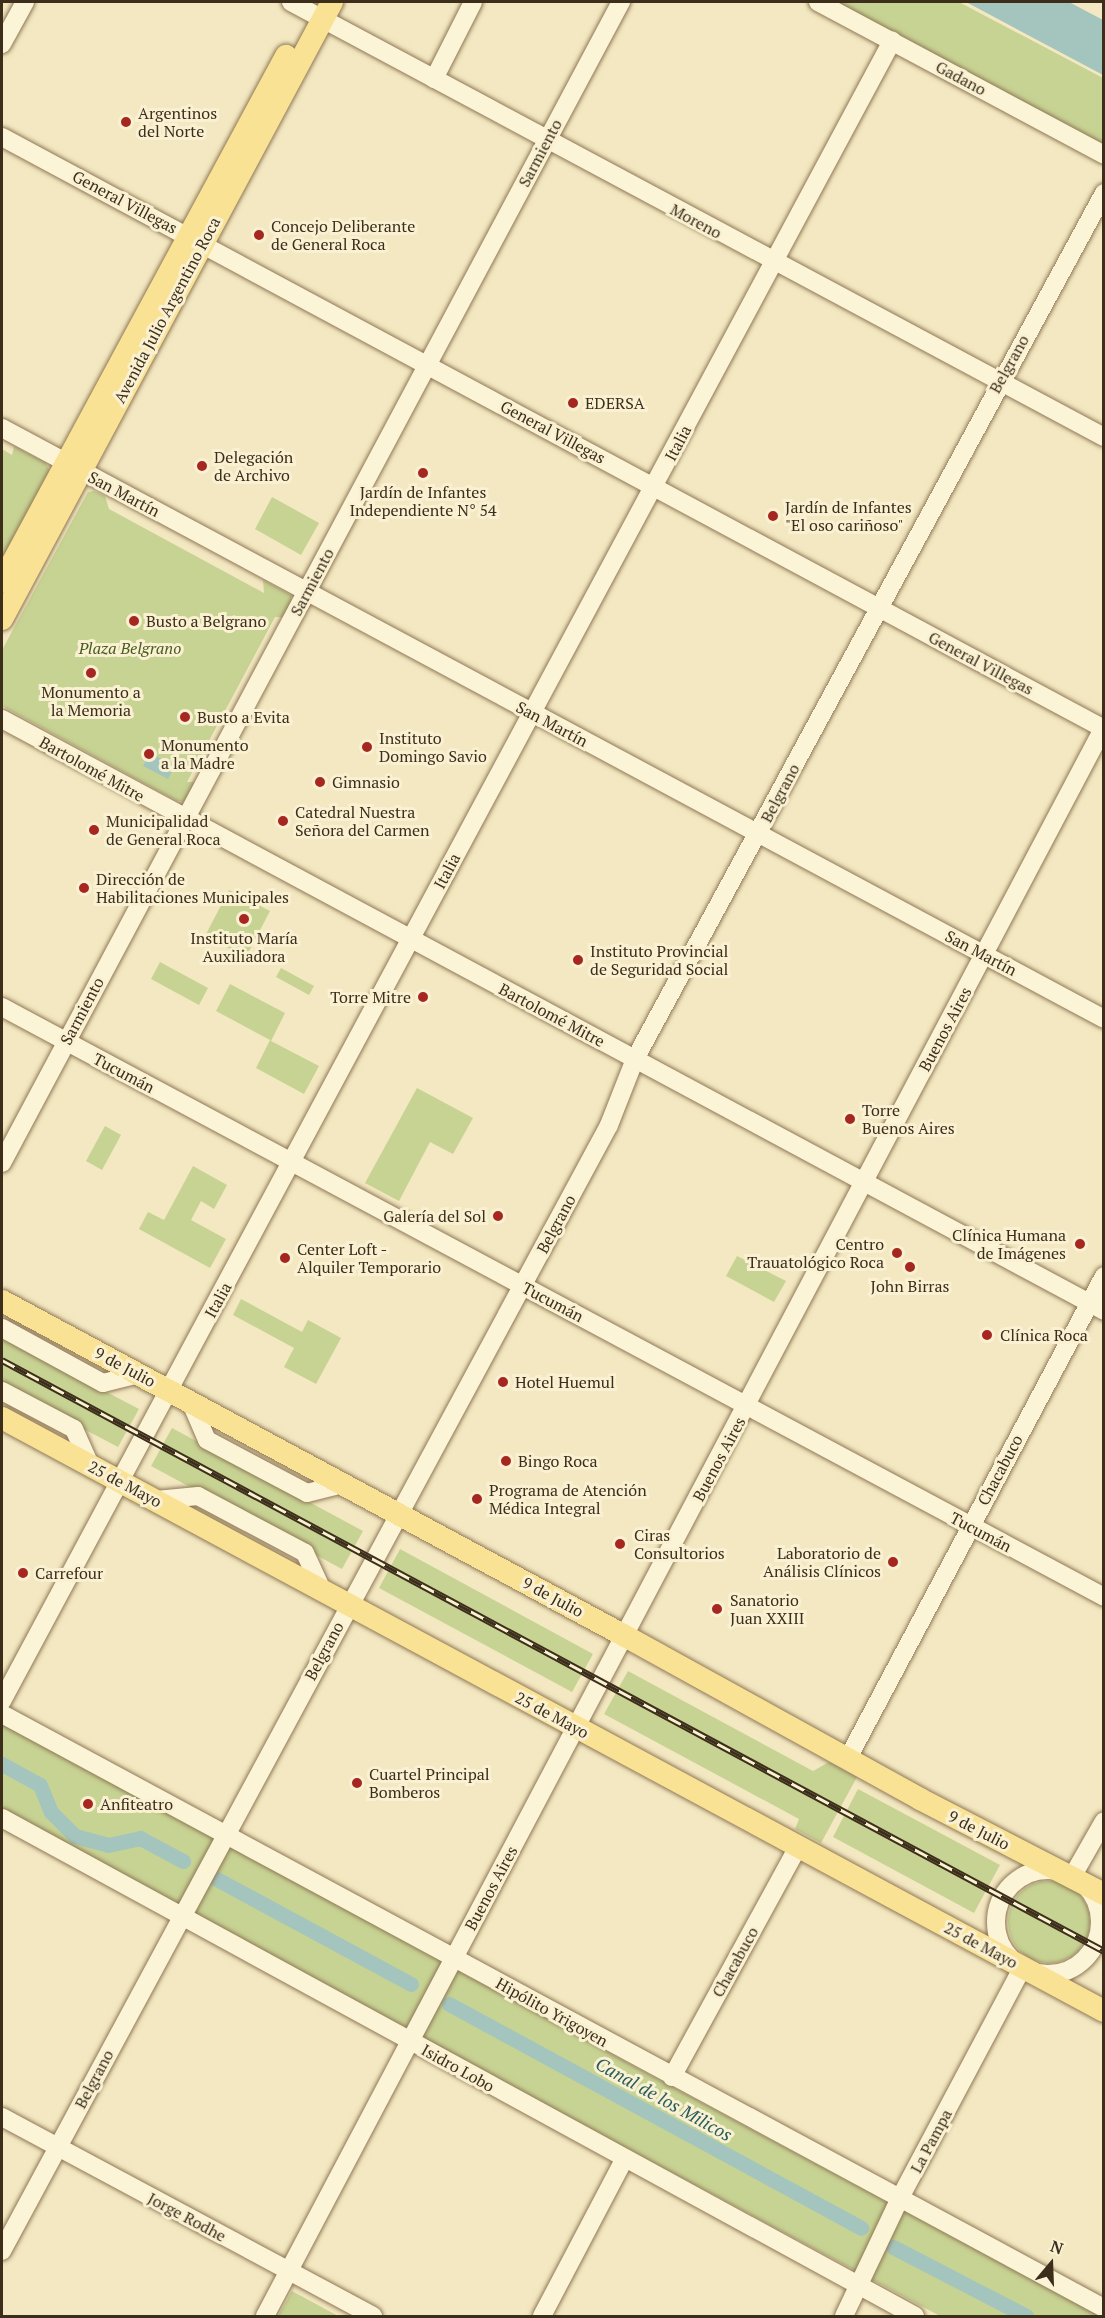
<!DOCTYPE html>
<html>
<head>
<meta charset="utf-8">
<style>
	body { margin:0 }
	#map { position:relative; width:1105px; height:2318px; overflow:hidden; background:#f3e8c1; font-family:"PT Serif",serif }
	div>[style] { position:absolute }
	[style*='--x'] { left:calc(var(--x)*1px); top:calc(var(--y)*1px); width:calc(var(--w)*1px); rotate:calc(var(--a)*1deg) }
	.green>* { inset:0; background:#c7d393 }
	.round { border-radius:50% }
	.water>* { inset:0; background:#a4c5bd }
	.canal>* { height:15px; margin:-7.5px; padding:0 7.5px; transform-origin:7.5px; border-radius:7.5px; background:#a4c5bd }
	.roads { filter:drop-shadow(0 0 2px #8f7856) drop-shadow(0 0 2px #8f7856) }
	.minor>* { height:18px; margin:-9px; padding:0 9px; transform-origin:9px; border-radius:9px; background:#fcf4d6 }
	.minor>.ring { margin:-9px; padding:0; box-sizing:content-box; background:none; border:18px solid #fcf4d6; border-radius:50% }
	.major>* { height:22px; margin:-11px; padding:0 11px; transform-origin:11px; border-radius:11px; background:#fae295 }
	.rail>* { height:7px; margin-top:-3.5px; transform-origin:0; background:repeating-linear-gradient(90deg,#f9f1d2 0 14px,#3d2e1c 0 28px); box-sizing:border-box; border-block:2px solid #3d2e1c }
	.dots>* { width:16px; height:16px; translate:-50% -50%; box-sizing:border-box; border:3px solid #f9f1d2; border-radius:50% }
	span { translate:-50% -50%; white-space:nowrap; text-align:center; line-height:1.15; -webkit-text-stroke:6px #f9f1d2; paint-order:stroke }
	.street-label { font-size:16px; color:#3d2e1c }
	.poi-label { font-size:16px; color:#3d2e1c }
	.left { translate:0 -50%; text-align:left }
	.right { translate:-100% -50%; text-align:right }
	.park-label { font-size:16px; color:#495c20; font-style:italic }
	.water-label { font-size:18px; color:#2a5e5e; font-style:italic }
	.frame { position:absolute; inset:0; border:3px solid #3d2e1c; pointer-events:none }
	.north { position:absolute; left:1021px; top:2234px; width:60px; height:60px; -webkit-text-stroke:4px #f9f1d2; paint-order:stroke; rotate:19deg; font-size:16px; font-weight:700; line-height:24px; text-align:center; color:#3d2e1c }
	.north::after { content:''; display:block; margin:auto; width:21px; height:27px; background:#3d2e1c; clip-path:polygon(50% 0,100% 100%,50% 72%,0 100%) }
</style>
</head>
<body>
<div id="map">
	<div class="green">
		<div style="clip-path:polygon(836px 2px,959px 2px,1103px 78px,1103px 146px)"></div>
		<div style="clip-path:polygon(14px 446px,46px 463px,51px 474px,2px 563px,2px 449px,12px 455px)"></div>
		<div style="clip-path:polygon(94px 491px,105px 496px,109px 509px,264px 593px,263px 580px,291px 595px,292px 610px,288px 617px,275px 617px,187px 782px,197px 782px,188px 802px,177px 801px,2px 706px,2px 650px,88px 492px)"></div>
		<div style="clip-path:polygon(272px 497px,319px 523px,301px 555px,255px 529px)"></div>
		<div style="clip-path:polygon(229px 890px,270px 911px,246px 957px,205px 936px)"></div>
		<div style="clip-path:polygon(160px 962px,208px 988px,199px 1005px,151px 979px)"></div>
		<div style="clip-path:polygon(281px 968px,314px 986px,309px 995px,276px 977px)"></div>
		<div style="clip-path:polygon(230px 984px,285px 1013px,271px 1041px,319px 1066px,304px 1094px,256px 1068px,270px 1040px,216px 1011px)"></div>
		<div style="clip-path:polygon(417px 1088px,473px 1118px,453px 1154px,430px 1142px,399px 1201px,365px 1183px)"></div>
		<div style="clip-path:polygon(105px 1126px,121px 1135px,102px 1170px,86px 1161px)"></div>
		<div style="clip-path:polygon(193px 1166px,227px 1185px,214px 1209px,201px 1201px,191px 1220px,226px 1239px,210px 1268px,139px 1229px,148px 1212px,164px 1220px)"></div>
		<div style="clip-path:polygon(737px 1256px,786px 1281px,774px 1302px,726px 1276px)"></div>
		<div style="clip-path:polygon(241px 1299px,302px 1332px,308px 1320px,341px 1338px,316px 1384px,284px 1367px,294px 1348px,233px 1315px)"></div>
		<div style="clip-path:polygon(2px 1337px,139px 1409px,118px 1447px,2px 1386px)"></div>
		<div style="clip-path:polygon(172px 1428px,363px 1531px,342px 1569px,151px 1466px)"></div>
		<div style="clip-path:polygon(400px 1549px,593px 1654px,572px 1692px,379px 1588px)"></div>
		<div style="clip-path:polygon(628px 1671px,813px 1771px,829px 1762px,857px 1777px,821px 1843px,795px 1829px,799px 1819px,604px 1714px)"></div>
		<div style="clip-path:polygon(2px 1722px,650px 2075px,1100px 2316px,940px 2316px,2px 1814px)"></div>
		<div style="clip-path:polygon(858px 1789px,1000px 1865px,974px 1913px,833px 1837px)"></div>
		<div class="round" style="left:1008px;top:1881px;width:82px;height:82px"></div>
		<div style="clip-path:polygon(292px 2291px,338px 2316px,278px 2316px)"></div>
	</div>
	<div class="water">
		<div style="clip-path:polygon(966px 2px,1069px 2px,1103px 20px,1103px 75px)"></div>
		<div style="clip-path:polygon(150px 753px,175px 766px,168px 779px,143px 766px)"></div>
	</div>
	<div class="canal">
		<div style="--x:2;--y:1764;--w:43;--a:28.9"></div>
		<div style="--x:40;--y:1785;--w:29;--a:68"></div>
		<div style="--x:51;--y:1812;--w:34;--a:45"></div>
		<div style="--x:75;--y:1836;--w:34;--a:15"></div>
		<div style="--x:108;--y:1845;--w:33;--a:-12"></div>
		<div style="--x:140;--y:1838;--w:49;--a:28.1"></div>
		<div style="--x:213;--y:1877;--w:225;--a:28.4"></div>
		<div style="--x:449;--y:2004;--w:469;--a:28.5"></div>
		<div style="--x:893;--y:2247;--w:150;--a:27.4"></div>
	</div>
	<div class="roads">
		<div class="minor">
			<div style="--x:291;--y:2;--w:922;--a:28.15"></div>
			<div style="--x:818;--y:2;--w:324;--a:28.1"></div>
			<div style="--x:2;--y:44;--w:48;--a:-61.3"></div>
			<div style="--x:434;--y:79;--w:86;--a:-63.1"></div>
			<div style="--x:2;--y:137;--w:1251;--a:28.24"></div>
			<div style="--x:2;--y:428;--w:1250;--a:28.2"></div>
			<div style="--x:2;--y:719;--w:1251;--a:28.24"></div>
			<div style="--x:2;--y:1007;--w:1250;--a:28.16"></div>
			<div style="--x:2;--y:1163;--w:1316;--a:-61.94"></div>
			<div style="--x:2;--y:1328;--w:115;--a:28.6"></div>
			<div style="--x:103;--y:1383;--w:37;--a:-14"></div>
			<div style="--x:2;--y:1391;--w:81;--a:27.8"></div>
			<div style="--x:74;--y:1429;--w:39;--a:66"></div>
			<div style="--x:191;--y:1403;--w:40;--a:66.6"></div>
			<div style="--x:207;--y:1440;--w:113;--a:27.9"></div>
			<div style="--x:307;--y:1493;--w:38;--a:-14"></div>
			<div style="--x:156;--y:1500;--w:42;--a:-5.4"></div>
			<div style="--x:198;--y:1496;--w:121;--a:28"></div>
			<div style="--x:305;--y:1553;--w:41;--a:65.3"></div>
			<div style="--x:2;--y:1701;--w:1884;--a:-61.8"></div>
			<div style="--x:2;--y:1714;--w:1252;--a:28.33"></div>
			<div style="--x:847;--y:1760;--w:548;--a:-62.03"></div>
			<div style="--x:2;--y:1818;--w:1040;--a:28.61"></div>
			<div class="ring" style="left:996px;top:1870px;width:86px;height:86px"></div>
			<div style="--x:1072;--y:1877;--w:64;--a:-60.3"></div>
			<div style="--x:672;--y:2077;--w:262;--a:-61.3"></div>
			<div style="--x:2;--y:2117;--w:421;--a:28.2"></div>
			<div style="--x:2;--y:2251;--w:1279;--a:-61.67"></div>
			<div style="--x:609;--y:1125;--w:71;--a:-68.5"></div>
			<div style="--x:635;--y:1059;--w:985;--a:-61.56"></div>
			<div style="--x:265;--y:2316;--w:1797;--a:-62.17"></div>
			<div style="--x:542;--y:2316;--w:178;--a:-62.3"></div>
			<div style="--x:844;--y:2316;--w:133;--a:-64.6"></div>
			<div style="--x:901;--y:2196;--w:259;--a:-62"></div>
		</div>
		<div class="major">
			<div style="--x:2;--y:582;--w:598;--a:-61.63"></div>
			<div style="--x:2;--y:619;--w:700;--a:-61.86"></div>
			<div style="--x:2;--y:1301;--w:707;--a:28.27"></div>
			<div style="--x:625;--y:1636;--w:337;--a:28.9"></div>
			<div style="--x:920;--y:1799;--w:207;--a:27.3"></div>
			<div style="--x:2;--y:1418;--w:1251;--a:28.29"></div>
		</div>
	</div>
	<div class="rail">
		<div style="--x:2;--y:1360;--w:1250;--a:28.2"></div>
	</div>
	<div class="dots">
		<div style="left:126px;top:122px;background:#a5271f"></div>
		<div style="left:259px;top:235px;background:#a5271f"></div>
		<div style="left:573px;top:403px;background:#a5271f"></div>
		<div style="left:202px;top:466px;background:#a5271f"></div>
		<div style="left:423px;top:473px;background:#a5271f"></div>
		<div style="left:773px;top:516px;background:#a5271f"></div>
		<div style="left:134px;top:621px;background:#a5271f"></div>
		<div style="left:91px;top:673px;background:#a5271f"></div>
		<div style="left:185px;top:717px;background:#a5271f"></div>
		<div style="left:367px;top:747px;background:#a5271f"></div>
		<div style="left:149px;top:754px;background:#a5271f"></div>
		<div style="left:320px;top:782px;background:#a5271f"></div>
		<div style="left:283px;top:821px;background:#a5271f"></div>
		<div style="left:94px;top:830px;background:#a5271f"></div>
		<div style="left:84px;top:888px;background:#a5271f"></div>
		<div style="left:244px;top:919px;background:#a5271f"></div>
		<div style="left:578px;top:960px;background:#a5271f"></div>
		<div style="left:423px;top:997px;background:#a5271f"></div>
		<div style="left:850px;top:1119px;background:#a5271f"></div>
		<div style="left:498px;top:1216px;background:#a5271f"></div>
		<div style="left:1080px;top:1244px;background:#a5271f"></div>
		<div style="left:897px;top:1253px;background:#a5271f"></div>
		<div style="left:285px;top:1258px;background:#a5271f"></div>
		<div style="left:910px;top:1267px;background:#a5271f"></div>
		<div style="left:987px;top:1335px;background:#a5271f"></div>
		<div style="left:503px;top:1382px;background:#a5271f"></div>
		<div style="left:506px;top:1461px;background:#a5271f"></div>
		<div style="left:477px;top:1499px;background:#a5271f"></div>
		<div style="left:620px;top:1544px;background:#a5271f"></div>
		<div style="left:893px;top:1562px;background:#a5271f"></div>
		<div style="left:23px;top:1573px;background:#a5271f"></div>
		<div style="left:717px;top:1609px;background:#a5271f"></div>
		<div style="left:357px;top:1783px;background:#a5271f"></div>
		<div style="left:88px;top:1804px;background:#a5271f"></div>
	</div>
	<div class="street-label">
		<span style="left:961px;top:78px;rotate:28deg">Gadano</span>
		<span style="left:540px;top:153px;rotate:-62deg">Sarmiento</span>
		<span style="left:125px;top:202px;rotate:28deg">General Villegas</span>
		<span style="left:696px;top:221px;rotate:28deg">Moreno</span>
		<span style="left:167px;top:310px;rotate:-62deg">Avenida Julio Argentino Roca</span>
		<span style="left:1009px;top:364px;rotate:-61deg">Belgrano</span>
		<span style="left:553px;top:432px;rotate:28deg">General Villegas</span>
		<span style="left:678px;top:443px;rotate:-62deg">Italia</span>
		<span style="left:124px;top:494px;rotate:28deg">San Martín</span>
		<span style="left:312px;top:582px;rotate:-62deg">Sarmiento</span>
		<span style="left:981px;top:663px;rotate:28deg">General Villegas</span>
		<span style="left:552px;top:724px;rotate:28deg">San Martín</span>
		<span style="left:92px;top:769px;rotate:29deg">Bartolomé Mitre</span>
		<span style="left:780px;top:793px;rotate:-62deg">Belgrano</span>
		<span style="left:447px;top:871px;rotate:-62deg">Italia</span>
		<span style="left:981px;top:953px;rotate:28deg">San Martín</span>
		<span style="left:82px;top:1011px;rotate:-62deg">Sarmiento</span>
		<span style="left:552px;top:1015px;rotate:28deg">Bartolomé Mitre</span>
		<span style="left:945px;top:1029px;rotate:-62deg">Buenos Aires</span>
		<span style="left:124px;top:1073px;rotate:28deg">Tucumán</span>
		<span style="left:556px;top:1224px;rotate:-62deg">Belgrano</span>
		<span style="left:218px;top:1300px;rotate:-61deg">Italia</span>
		<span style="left:553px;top:1302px;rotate:28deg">Tucumán</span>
		<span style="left:125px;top:1367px;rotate:28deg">9 de Julio</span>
		<span style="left:719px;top:1459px;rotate:-62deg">Buenos Aires</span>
		<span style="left:1000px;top:1470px;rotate:-62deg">Chacabuco</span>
		<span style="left:125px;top:1484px;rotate:28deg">25 de Mayo</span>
		<span style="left:981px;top:1532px;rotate:28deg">Tucumán</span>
		<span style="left:553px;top:1597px;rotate:28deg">9 de Julio</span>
		<span style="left:324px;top:1651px;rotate:-62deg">Belgrano</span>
		<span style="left:552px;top:1715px;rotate:28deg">25 de Mayo</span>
		<span style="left:979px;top:1830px;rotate:27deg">9 de Julio</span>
		<span style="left:491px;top:1888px;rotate:-62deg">Buenos Aires</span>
		<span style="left:981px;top:1945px;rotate:28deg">25 de Mayo</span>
		<span style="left:735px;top:1962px;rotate:-61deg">Chacabuco</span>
		<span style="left:552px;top:2012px;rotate:29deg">Hipólito Yrigoyen</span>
		<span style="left:458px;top:2068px;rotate:29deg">Isidro Lobo</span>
		<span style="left:94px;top:2079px;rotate:-62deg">Belgrano</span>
		<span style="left:931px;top:2141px;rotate:-62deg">La Pampa</span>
		<span style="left:187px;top:2217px;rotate:28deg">Jorge Rodhe</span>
	</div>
	<div class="poi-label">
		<span class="left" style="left:138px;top:122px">Argentinos<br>del Norte</span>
		<span class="left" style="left:271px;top:235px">Concejo Deliberante<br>de General Roca</span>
		<span class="left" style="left:585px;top:403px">EDERSA</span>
		<span class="left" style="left:214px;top:466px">Delegación<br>de Archivo</span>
		<span style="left:423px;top:501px">Jardín de Infantes<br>Independiente N° 54</span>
		<span class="left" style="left:785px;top:516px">Jardín de Infantes<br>"El oso cariñoso"</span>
		<span class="left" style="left:146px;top:621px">Busto a Belgrano</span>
		<span style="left:91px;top:701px">Monumento a<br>la Memoria</span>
		<span class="left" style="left:197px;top:717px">Busto a Evita</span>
		<span class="left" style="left:379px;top:747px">Instituto<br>Domingo Savio</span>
		<span class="left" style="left:161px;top:754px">Monumento<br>a la Madre</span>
		<span class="left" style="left:332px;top:782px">Gimnasio</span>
		<span class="left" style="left:295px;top:821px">Catedral Nuestra<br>Señora del Carmen</span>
		<span class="left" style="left:106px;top:830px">Municipalidad<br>de General Roca</span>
		<span class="left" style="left:96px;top:888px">Dirección de<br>Habilitaciones Municipales</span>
		<span style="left:244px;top:947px">Instituto María<br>Auxiliadora</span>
		<span class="left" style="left:590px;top:960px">Instituto Provincial<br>de Seguridad Social</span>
		<span class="right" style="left:411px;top:997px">Torre Mitre</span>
		<span class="left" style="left:862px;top:1119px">Torre<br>Buenos Aires</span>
		<span class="right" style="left:486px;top:1216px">Galería del Sol</span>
		<span class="right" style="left:1066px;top:1244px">Clínica Humana<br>de Imágenes</span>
		<span class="right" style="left:884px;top:1253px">Centro<br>Trauatológico Roca</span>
		<span class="left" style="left:297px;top:1258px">Center Loft -<br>Alquiler Temporario</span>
		<span style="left:910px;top:1286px">John Birras</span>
		<span class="left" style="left:1000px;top:1335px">Clínica Roca</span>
		<span class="left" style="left:515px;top:1382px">Hotel Huemul</span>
		<span class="left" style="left:518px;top:1461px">Bingo Roca</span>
		<span class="left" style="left:489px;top:1499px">Programa de Atención<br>Médica Integral</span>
		<span class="left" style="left:634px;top:1544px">Ciras<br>Consultorios</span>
		<span class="right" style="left:881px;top:1562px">Laboratorio de<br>Análisis Clínicos</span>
		<span class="left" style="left:35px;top:1573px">Carrefour</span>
		<span class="left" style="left:730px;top:1609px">Sanatorio<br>Juan XXIII</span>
		<span class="left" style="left:369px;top:1783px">Cuartel Principal<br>Bomberos</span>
		<span class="left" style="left:100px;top:1804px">Anfiteatro</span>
	</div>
	<div class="park-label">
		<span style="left:130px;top:648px">Plaza Belgrano</span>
	</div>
	<div class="water-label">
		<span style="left:664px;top:2099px;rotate:29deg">Canal de los Milicos</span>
	</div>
	<div class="frame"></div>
	<div class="north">N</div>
</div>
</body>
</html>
